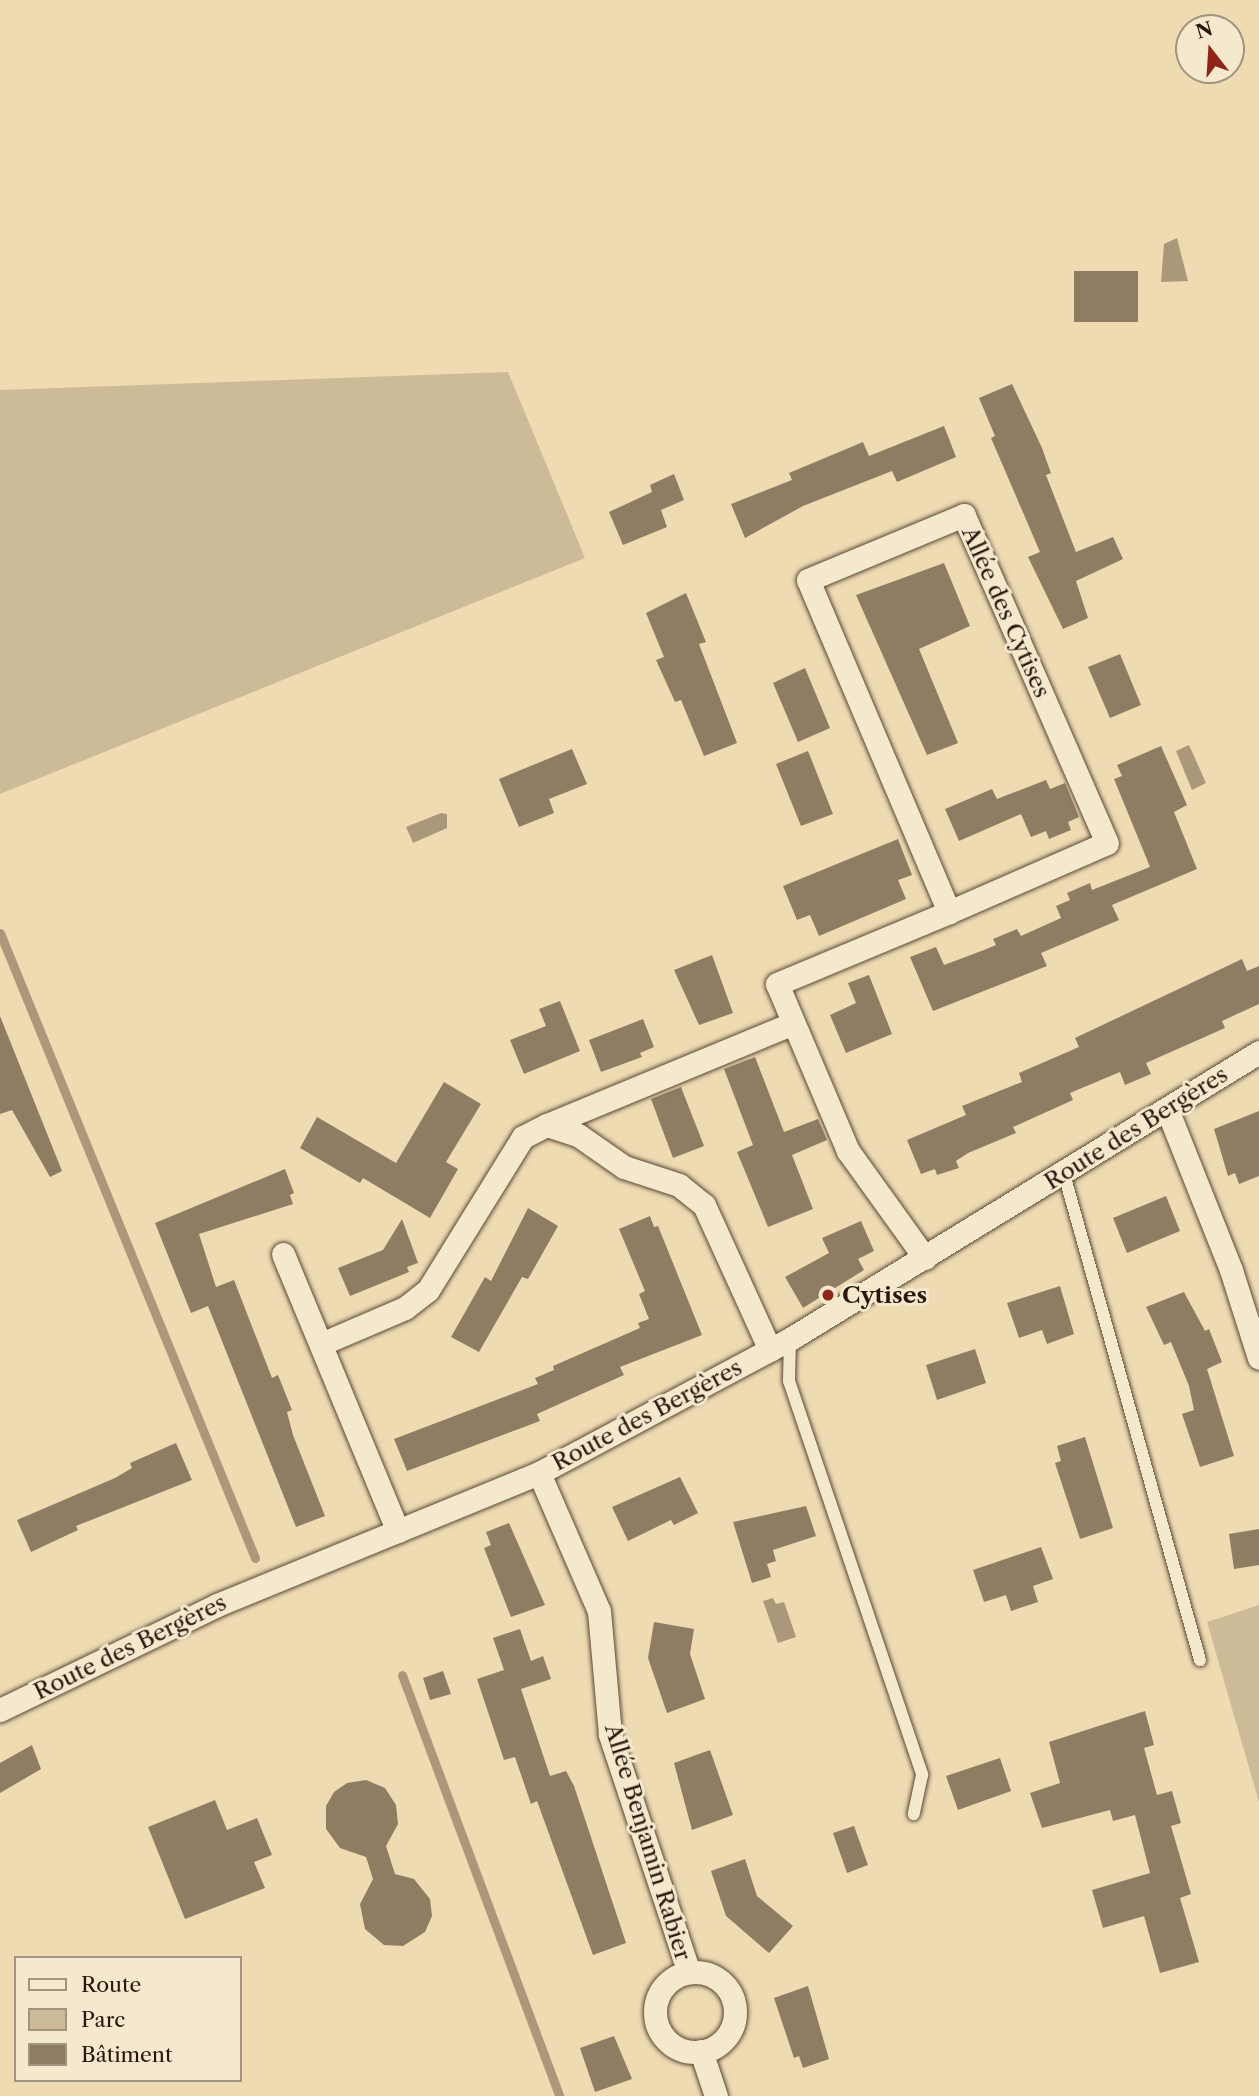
<!DOCTYPE html>
<html>
<head>
<meta charset="utf-8">
<style>
	body { margin:0 }
	#map { position:relative; width:1259px; height:2096px; overflow:hidden; background:#eedbb2; font-family:"Libre Caslon Text",serif }
	div>[style] { position:absolute }
	[style*='--x'] { left:calc(var(--x)*1px); top:calc(var(--y)*1px); width:calc(var(--w)*1px); rotate:calc(var(--a)*1deg) }
	.green>* { inset:0; background:#cdba96 }
	.water>* { inset:0; background:#ab987a }
	.stream>* { height:9px; margin:-4.5px; padding:0 4.5px; transform-origin:4.5px; border-radius:4.5px; background:#ab987a }
	.building>* { inset:0; background:#8f7d63 }
	.roads { filter:drop-shadow(0 0 2px #5a4837) drop-shadow(0 0 2px #5a4837) }
	.service>* { height:12px; margin:-6px; padding:0 6px; transform-origin:6px; border-radius:6px; background:#f4e8cd }
	.minor>* { height:23px; margin:-11.5px; padding:0 11.5px; transform-origin:11.5px; border-radius:11.5px; background:#f4e8cd }
	.minor>.ring { margin:-11.5px; padding:0; box-sizing:content-box; background:none; border:23px solid #f4e8cd; border-radius:50% }
	.dots>* { width:19px; height:19px; translate:-50% -50%; box-sizing:border-box; border:4px solid #f4e8cd; border-radius:50% }
	span { translate:-50% -50%; white-space:nowrap; text-align:center; line-height:1.15; -webkit-text-stroke:6px #f4e8cd; paint-order:stroke }
	.street-label { font-size:23px; color:#29170e }
	.poi-label { font-size:23px; color:#29170e; font-weight:700 }
	.left { translate:0 -50%; text-align:left }
	.legend { position:absolute; left:14px; top:1956px; width:228px; height:126px; box-sizing:border-box; background:#f4e8cd; border:2px solid #a39481; margin:0; padding:9px 12px; list-style:none; font-size:21px; color:#29170e }
	.legend li { display:flex; align-items:center; gap:14px; height:35px }
	.legend b { width:35px; border:2px solid #a39481 }
	.north { position:absolute; left:1175px; top:14px; width:70px; height:70px; box-sizing:border-box; background:#f4e8cd; border:2px solid #a39481; border-radius:50%; rotate:343deg; font-size:19px; font-weight:700; line-height:28px; text-align:center; color:#29170e }
	.north::after { content:''; display:block; margin:auto; width:24px; height:32px; background:#8f2418; clip-path:polygon(50% 0,100% 100%,50% 72%,0 100%) }
</style>
</head>
<body>
<div id="map">
	<div class="green">
		<div style="clip-path:polygon(508px 372px,585px 558px,0 794px,0 390px)"></div>
		<div style="clip-path:polygon(1259px 1605px,1259px 1802px,1207px 1622px)"></div>
	</div>
	<div class="water">
		<div style="clip-path:polygon(1177px 238px,1188px 281px,1161px 282px,1164px 244px)"></div>
		<div style="clip-path:polygon(1189px 745px,1206px 783px,1192px 790px,1176px 751px)"></div>
		<div style="clip-path:polygon(441px 813px,447px 814px,447px 828px,413px 843px,406px 827px)"></div>
		<div style="clip-path:polygon(773px 1598px,776px 1604px,784px 1602px,796px 1637px,778px 1643px,763px 1601px)"></div>
	</div>
	<div class="stream">
		<div style="--x:0;--y:933;--w:675;--a:67.8"></div>
		<div style="--x:402;--y:1675;--w:449;--a:69.5"></div>
	</div>
	<div class="building">
		<div style="clip-path:polygon(1074px 271px,1138px 271px,1138px 322px,1074px 322px)"></div>
		<div style="clip-path:polygon(1012px 384px,1042px 448px,1051px 473px,1046px 475px,1076px 552px,1113px 537px,1123px 559px,1076px 581px,1088px 618px,1063px 629px,1028px 557px,1040px 552px,991px 438px,995px 436px,979px 398px)"></div>
		<div style="clip-path:polygon(944px 426px,956px 457px,897px 482px,892px 471px,803px 506px,745px 538px,731px 504px,792px 480px,789px 473px,863px 442px,869px 456px)"></div>
		<div style="clip-path:polygon(674px 474px,684px 500px,661px 510px,667px 527px,623px 545px,609px 512px,652px 492px,650px 485px)"></div>
		<div style="clip-path:polygon(944px 563px,970px 626px,919px 649px,958px 743px,927px 755px,856px 595px)"></div>
		<div style="clip-path:polygon(686px 593px,706px 642px,699px 644px,737px 743px,704px 756px,681px 700px,675px 702px,656px 660px,664px 657px,646px 613px)"></div>
		<div style="clip-path:polygon(1120px 654px,1141px 705px,1110px 718px,1088px 667px)"></div>
		<div style="clip-path:polygon(805px 668px,830px 728px,798px 742px,773px 683px)"></div>
		<div style="clip-path:polygon(1161px 746px,1187px 805px,1174px 812px,1197px 869px,1112px 905px,1119px 920px,1041px 953px,1047px 966px,933px 1011px,910px 957px,936px 947px,944px 965px,984px 950px,996px 945px,993px 939px,1017px 929px,1021px 936px,1061px 918px,1056px 906px,1070px 900px,1067px 893px,1090px 883px,1092px 890px,1150px 867px,1114px 779px,1122px 776px,1117px 765px)"></div>
		<div style="clip-path:polygon(572px 749px,587px 784px,549px 799px,554px 813px,519px 827px,499px 779px)"></div>
		<div style="clip-path:polygon(808px 751px,833px 814px,801px 826px,776px 764px)"></div>
		<div style="clip-path:polygon(1046px 780px,1050px 789px,1065px 783px,1079px 817px,1068px 822px,1071px 830px,1049px 839px,1046px 831px,1031px 837px,1021px 814px,959px 841px,945px 809px,992px 789px,997px 799px)"></div>
		<div style="clip-path:polygon(898px 839px,912px 875px,898px 880px,906px 899px,819px 936px,810px 915px,797px 920px,783px 886px)"></div>
		<div style="clip-path:polygon(712px 955px,733px 1013px,699px 1025px,674px 970px)"></div>
		<div style="clip-path:polygon(1242px 959px,1247px 971px,1259px 966px,1259px 1004px,1222px 1021px,1225px 1028px,1146px 1063px,1151px 1074px,1125px 1085px,1120px 1072px,1070px 1093px,1073px 1100px,1013px 1127px,1016px 1133px,968px 1153px,956px 1161px,959px 1168px,937px 1175px,935px 1169px,921px 1174px,907px 1140px,966px 1115px,962px 1106px,1022px 1082px,1019px 1073px,1079px 1047px,1075px 1038px)"></div>
		<div style="clip-path:polygon(869px 975px,892px 1034px,846px 1053px,830px 1015px,856px 1003px,848px 983px)"></div>
		<div style="clip-path:polygon(560px 1001px,580px 1051px,524px 1074px,510px 1040px,546px 1026px,539px 1009px)"></div>
		<div style="clip-path:polygon(0 1016px,62px 1171px,50px 1177px,12px 1110px,0 1114px)"></div>
		<div style="clip-path:polygon(643px 1019px,654px 1047px,640px 1053px,642px 1057px,601px 1072px,589px 1040px)"></div>
		<div style="clip-path:polygon(755px 1057px,784px 1132px,818px 1119px,827px 1140px,792px 1155px,813px 1209px,768px 1227px,737px 1152px,753px 1145px,724px 1069px)"></div>
		<div style="clip-path:polygon(444px 1082px,481px 1104px,446px 1162px,458px 1169px,430px 1218px,363px 1178px,360px 1183px,300px 1148px,317px 1117px,396px 1163px)"></div>
		<div style="clip-path:polygon(681px 1087px,704px 1146px,673px 1158px,651px 1099px)"></div>
		<div style="clip-path:polygon(1259px 1111px,1259px 1176px,1239px 1184px,1235px 1173px,1228px 1176px,1214px 1129px)"></div>
		<div style="clip-path:polygon(285px 1169px,294px 1193px,290px 1195px,293px 1204px,199px 1234px,216px 1287px,234px 1280px,272px 1378px,278px 1375px,292px 1410px,287px 1412px,293px 1435px,325px 1516px,296px 1527px,208px 1306px,191px 1313px,155px 1223px)"></div>
		<div style="clip-path:polygon(1166px 1196px,1180px 1231px,1127px 1253px,1113px 1218px)"></div>
		<div style="clip-path:polygon(528px 1208px,558px 1226px,528px 1279px,522px 1277px,479px 1352px,451px 1337px,485px 1277px,491px 1281px)"></div>
		<div style="clip-path:polygon(650px 1216px,654px 1227px,658px 1226px,702px 1335px,620px 1367px,624px 1375px,537px 1414px,540px 1421px,407px 1471px,394px 1439px,538px 1384px,535px 1378px,554px 1370px,553px 1366px,640px 1328px,638px 1323px,649px 1319px,639px 1294px,645px 1291px,619px 1229px)"></div>
		<div style="clip-path:polygon(402px 1219px,418px 1263px,407px 1267px,409px 1272px,350px 1296px,338px 1268px,383px 1250px)"></div>
		<div style="clip-path:polygon(861px 1221px,874px 1251px,858px 1259px,864px 1270px,803px 1308px,785px 1277px,829px 1253px,822px 1238px)"></div>
		<div style="clip-path:polygon(1060px 1286px,1074px 1334px,1047px 1344px,1042px 1330px,1019px 1338px,1007px 1303px)"></div>
		<div style="clip-path:polygon(1184px 1292px,1205px 1331px,1209px 1329px,1222px 1362px,1207px 1369px,1234px 1456px,1200px 1467px,1182px 1414px,1194px 1410px,1189px 1386px,1171px 1342px,1164px 1345px,1146px 1307px)"></div>
		<div style="clip-path:polygon(975px 1349px,986px 1383px,937px 1400px,926px 1365px)"></div>
		<div style="clip-path:polygon(1085px 1437px,1113px 1528px,1080px 1539px,1055px 1463px,1061px 1461px,1057px 1446px)"></div>
		<div style="clip-path:polygon(176px 1443px,192px 1480px,76px 1526px,78px 1530px,31px 1552px,17px 1520px,115px 1478px,132px 1468px,130px 1463px)"></div>
		<div style="clip-path:polygon(680px 1477px,698px 1513px,674px 1525px,671px 1520px,628px 1541px,612px 1507px)"></div>
		<div style="clip-path:polygon(806px 1506px,816px 1536px,773px 1550px,776px 1561px,767px 1564px,771px 1577px,752px 1583px,733px 1522px)"></div>
		<div style="clip-path:polygon(509px 1523px,545px 1605px,511px 1617px,484px 1548px,491px 1545px,486px 1532px)"></div>
		<div style="clip-path:polygon(1259px 1529px,1259px 1565px,1234px 1569px,1229px 1534px)"></div>
		<div style="clip-path:polygon(1041px 1547px,1053px 1579px,1033px 1586px,1038px 1602px,1011px 1611px,1006px 1595px,984px 1602px,973px 1570px)"></div>
		<div style="clip-path:polygon(654px 1622px,694px 1629px,690px 1654px,705px 1699px,667px 1713px,648px 1658px)"></div>
		<div style="clip-path:polygon(520px 1629px,531px 1661px,543px 1656px,551px 1679px,521px 1689px,550px 1776px,566px 1771px,574px 1786px,626px 1943px,593px 1955px,537px 1801px,531px 1804px,515px 1757px,504px 1760px,477px 1679px,504px 1670px,493px 1638px)"></div>
		<div style="clip-path:polygon(443px 1671px,451px 1694px,430px 1700px,423px 1678px)"></div>
		<div style="clip-path:polygon(1145px 1711px,1154px 1745px,1144px 1748px,1157px 1795px,1172px 1791px,1181px 1823px,1171px 1826px,1191px 1894px,1180px 1898px,1199px 1962px,1160px 1973px,1144px 1916px,1103px 1928px,1092px 1890px,1150px 1873px,1135px 1815px,1113px 1821px,1110px 1810px,1042px 1828px,1030px 1793px,1060px 1783px,1049px 1742px)"></div>
		<div style="clip-path:polygon(32px 1745px,41px 1769px,0 1793px,0 1763px)"></div>
		<div style="clip-path:polygon(710px 1750px,733px 1815px,692px 1830px,674px 1763px)"></div>
		<div style="clip-path:polygon(1000px 1758px,1011px 1791px,958px 1810px,946px 1776px)"></div>
		<div style="clip-path:polygon(366px 1780px,385px 1788px,396px 1805px,398px 1824px,386px 1846px,395px 1874px,414px 1879px,430px 1899px,432px 1916px,425px 1932px,403px 1946px,384px 1945px,365px 1929px,360px 1904px,373px 1879px,366px 1857px,340px 1848px,326px 1829px,326px 1806px,334px 1792px,347px 1783px)"></div>
		<div style="clip-path:polygon(215px 1800px,227px 1830px,257px 1818px,272px 1855px,254px 1862px,265px 1888px,185px 1919px,148px 1827px)"></div>
		<div style="clip-path:polygon(854px 1826px,868px 1865px,847px 1873px,833px 1833px)"></div>
		<div style="clip-path:polygon(745px 1859px,757px 1896px,793px 1926px,769px 1953px,726px 1916px,711px 1871px)"></div>
		<div style="clip-path:polygon(808px 1986px,829px 2059px,803px 2068px,799px 2056px,794px 2058px,774px 1998px)"></div>
		<div style="clip-path:polygon(614px 2036px,632px 2079px,595px 2092px,580px 2048px)"></div>
	</div>
	<div class="roads">
		<div class="service">
			<div style="--x:1064;--y:1174;--w:505;--a:74.37"></div>
			<div style="--x:790;--y:1339;--w:42;--a:91.4"></div>
			<div style="--x:789;--y:1381;--w:416;--a:71.3"></div>
			<div style="--x:922;--y:1775;--w:40;--a:102"></div>
		</div>
		<div class="minor">
			<div style="--x:1167;--y:1109;--w:173;--a:68.3"></div>
			<div style="--x:1231;--y:1270;--w:92;--a:72.3"></div>
			<div style="--x:547;--y:1125;--w:266;--a:-22.5"></div>
			<div style="--x:283;--y:1254;--w:300;--a:67.5"></div>
			<div style="--x:925;--y:1258;--w:132;--a:-125.7"></div>
			<div style="--x:848;--y:1151;--w:181;--a:-113"></div>
			<div style="--x:777;--y:984;--w:186;--a:-22.7"></div>
			<div style="--x:949;--y:912;--w:172;--a:-23.6"></div>
			<div style="--x:1107;--y:843;--w:358;--a:-113.6"></div>
			<div style="--x:964;--y:515;--w:169;--a:157.4"></div>
			<div style="--x:808;--y:580;--w:361;--a:67"></div>
			<div style="--x:321;--y:1344;--w:91;--a:-23.2"></div>
			<div style="--x:405;--y:1308;--w:29;--a:-38"></div>
			<div style="--x:428;--y:1290;--w:180;--a:-58.2"></div>
			<div style="--x:523;--y:1137;--w:27;--a:-27"></div>
			<div style="--x:547;--y:1125;--w:33;--a:18"></div>
			<div style="--x:578;--y:1135;--w:56;--a:34.8"></div>
			<div style="--x:624;--y:1167;--w:58;--a:18.1"></div>
			<div style="--x:679;--y:1185;--w:32;--a:39"></div>
			<div style="--x:704;--y:1205;--w:159;--a:65.5"></div>
			<div style="--x:539;--y:1473;--w:150;--a:66.5"></div>
			<div style="--x:599;--y:1611;--w:124;--a:84.9"></div>
			<div style="--x:610;--y:1735;--w:250;--a:71.6"></div>
			<div style="--x:0;--y:1710;--w:241;--a:-25.8"></div>
			<div style="--x:217;--y:1605;--w:348;--a:-22.3"></div>
			<div style="--x:539;--y:1473;--w:285;--a:-28.1"></div>
			<div style="--x:790;--y:1339;--w:550;--a:-31.46"></div>
			<div class="ring" style="left:655px;top:1972px;width:57px;height:57px"></div>
			<div style="--x:701;--y:2051;--w:47;--a:71.6"></div>
		</div>
	</div>
	<div class="dots">
		<div style="left:828px;top:1295px;background:#8f2418"></div>
	</div>
	<div class="street-label">
		<span style="left:1006px;top:612px;rotate:66deg">Allée des Cytises</span>
		<span style="left:1136px;top:1128px;rotate:-32deg">Route des Bergères</span>
		<span style="left:647px;top:1415px;rotate:-28deg">Route des Bergères</span>
		<span style="left:130px;top:1647px;rotate:-26deg">Route des Bergères</span>
		<span style="left:648px;top:1842px;rotate:73deg">Allée Benjamin Rabier</span>
	</div>
	<div class="poi-label">
		<span class="left" style="left:842px;top:1295px">Cytises</span>
	</div>
	<ul class="legend">
	<li><b style="height:9px;background:#f4e8cd"></b>Route</li>
	<li><b style="height:19px;background:#cdba96"></b>Parc</li>
	<li><b style="height:19px;background:#8f7d63"></b>Bâtiment</li>
	</ul>
	<div class="north">N</div>
</div>
</body>
</html>
